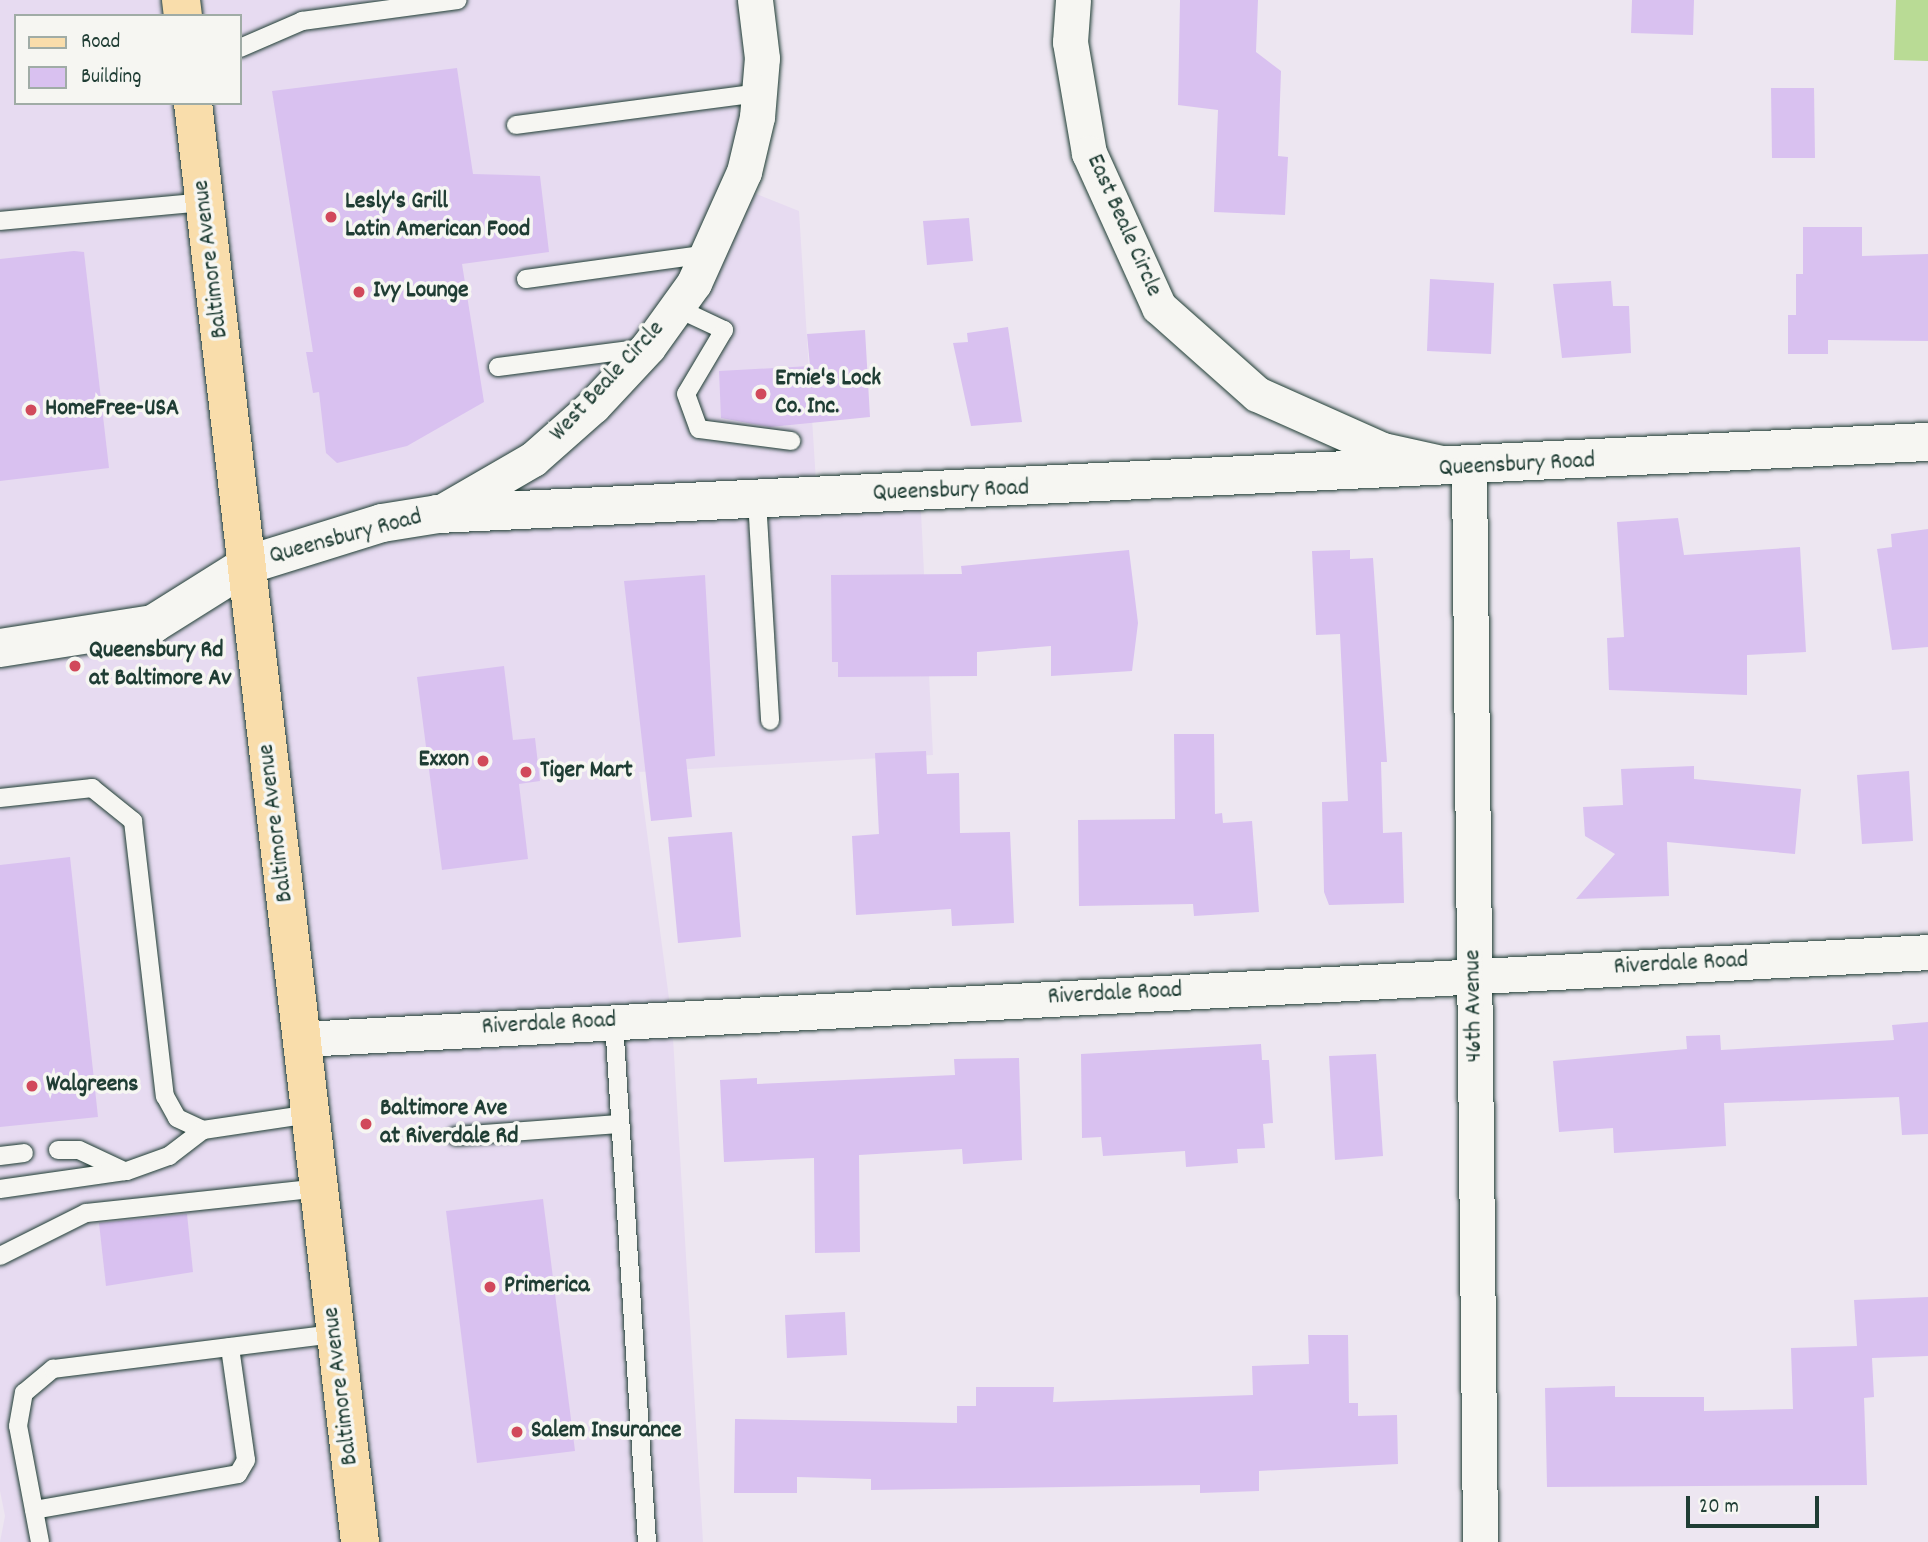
<!DOCTYPE html>
<html>
<head>
<meta charset="utf-8">
<style>
	body { margin:0 }
	#map { position:relative; width:1928px; height:1542px; overflow:hidden; background:#ede6f1; font-family:Dekko,sans-serif }
	div>[style] { position:absolute }
	[style*='--x'] { left:calc(var(--x)*1px); top:calc(var(--y)*1px); width:calc(var(--w)*1px); rotate:calc(var(--a)*1deg) }
	.built>* { inset:0; background:#e7dbf1 }
	.green>* { inset:0; background:#b9db95 }
	.building>* { inset:0; background:#d9c1f0 }
	.roads { filter:drop-shadow(0 0 2px #1f3d34) drop-shadow(0 0 2px #1f3d34) }
	.service>* { height:18px; margin:-9px; padding:0 9px; transform-origin:9px; border-radius:9px; background:#f6f6f2 }
	.minor>* { height:35px; margin:-17.5px; padding:0 17.5px; transform-origin:17.5px; border-radius:17.5px; background:#f6f6f2 }
	.tertiary>* { height:38px; margin:-19px; padding:0 19px; transform-origin:19px; border-radius:19px; background:#f6f6f2 }
	.primary>* { height:38px; margin:-19px; padding:0 19px; transform-origin:19px; border-radius:19px; background:#f9ddab }
	.dots>* { width:19px; height:19px; translate:-50% -50%; box-sizing:border-box; border:4px solid #f6f6f2; border-radius:50% }
	span { translate:-50% -50%; white-space:nowrap; text-align:center; line-height:1.15; -webkit-text-stroke:7px #f6f6f2; paint-order:stroke }
	.poi-label { font-size:24px; color:#1f3d34; font-weight:700 }
	.left { translate:0 -50%; text-align:left }
	.right { translate:-100% -50%; text-align:right }
	.street-label { font-size:24px; color:#1f3d34 }
	.legend { position:absolute; left:14px; top:14px; width:228px; height:91px; box-sizing:border-box; background:#f6f6f2; border:2px solid #a0aca6; margin:0; padding:9px 12px; list-style:none; font-size:21px; color:#1f3d34 }
	.legend li { display:flex; align-items:center; gap:14px; height:35px }
	.legend b { width:35px; border:2px solid #a0aca6 }
	.scale { position:absolute; left:1686px; top:1496px; width:133px; height:32px; box-sizing:border-box; border:4px solid #1f3d34; border-top:0; padding-left:9px; font-size:21px; line-height:24px; white-space:nowrap; color:#1f3d34; -webkit-text-stroke:5px #f6f6f2; paint-order:stroke }
</style>
</head>
<body>
<div id="map">
	<div class="built">
		<div style="clip-path:polygon(evenodd,0 0,757px 0,739px 187px,799px 211px,817px 498px,920px 492px,933px 755px,639px 772px,672px 1021px,703px 1542px,0 1542px,5px 1516px,0 1491px,0 0,16px 16px,240px 16px,240px 103px,16px 103px,16px 16px)"></div>
	</div>
	<div class="green">
		<div style="clip-path:polygon(1896px 0,1928px 0,1928px 61px,1894px 60px)"></div>
	</div>
	<div class="building">
		<div style="clip-path:polygon(1180px 0,1258px 0,1256px 52px,1281px 71px,1278px 156px,1288px 157px,1285px 215px,1214px 212px,1218px 110px,1178px 105px)"></div>
		<div style="clip-path:polygon(1632px 0,1694px 0,1693px 35px,1631px 33px)"></div>
		<div style="clip-path:polygon(457px 68px,473px 174px,540px 176px,549px 252px,462px 264px,484px 402px,407px 446px,337px 463px,326px 453px,319px 392px,313px 393px,306px 352px,313px 352px,272px 91px)"></div>
		<div style="clip-path:polygon(1771px 88px,1814px 88px,1815px 158px,1772px 158px)"></div>
		<div style="clip-path:polygon(969px 218px,973px 261px,927px 265px,923px 221px)"></div>
		<div style="clip-path:polygon(1803px 227px,1862px 227px,1862px 256px,1928px 254px,1928px 341px,1828px 340px,1828px 354px,1788px 354px,1788px 315px,1796px 315px,1796px 274px,1803px 274px)"></div>
		<div style="clip-path:polygon(74px 251px,84px 252px,109px 468px,0 481px,0 259px)"></div>
		<div style="clip-path:polygon(1430px 279px,1494px 283px,1491px 354px,1427px 351px)"></div>
		<div style="clip-path:polygon(1611px 281px,1613px 306px,1629px 306px,1631px 353px,1562px 358px,1553px 284px)"></div>
		<div style="clip-path:polygon(1008px 327px,1022px 422px,971px 426px,953px 343px,968px 342px,967px 333px)"></div>
		<div style="clip-path:polygon(865px 330px,870px 417px,770px 427px,721px 418px,719px 371px,810px 366px,807px 334px)"></div>
		<div style="clip-path:polygon(1678px 518px,1684px 555px,1800px 547px,1806px 652px,1747px 655px,1747px 695px,1609px 690px,1607px 638px,1624px 637px,1617px 522px)"></div>
		<div style="clip-path:polygon(1928px 529px,1928px 647px,1892px 650px,1877px 549px,1892px 547px,1891px 534px)"></div>
		<div style="clip-path:polygon(1129px 550px,1138px 623px,1132px 671px,1051px 676px,1051px 646px,977px 652px,977px 676px,838px 677px,838px 662px,832px 662px,831px 575px,962px 574px,961px 566px)"></div>
		<div style="clip-path:polygon(1350px 550px,1350px 559px,1373px 558px,1387px 762px,1381px 762px,1383px 833px,1402px 832px,1404px 903px,1329px 905px,1324px 892px,1322px 802px,1348px 801px,1340px 634px,1316px 635px,1312px 551px)"></div>
		<div style="clip-path:polygon(705px 575px,715px 756px,686px 759px,692px 817px,651px 821px,624px 581px)"></div>
		<div style="clip-path:polygon(504px 666px,513px 740px,535px 738px,540px 781px,519px 784px,528px 859px,442px 870px,417px 677px)"></div>
		<div style="clip-path:polygon(1174px 734px,1214px 734px,1215px 814px,1222px 813px,1223px 823px,1252px 821px,1259px 912px,1194px 916px,1193px 904px,1079px 906px,1078px 820px,1175px 819px)"></div>
		<div style="clip-path:polygon(926px 751px,927px 774px,959px 773px,960px 833px,1010px 832px,1014px 923px,952px 926px,951px 909px,856px 915px,852px 836px,879px 834px,875px 753px)"></div>
		<div style="clip-path:polygon(1694px 766px,1694px 779px,1801px 789px,1795px 854px,1667px 842px,1669px 896px,1576px 899px,1615px 854px,1585px 836px,1583px 807px,1623px 805px,1621px 769px)"></div>
		<div style="clip-path:polygon(1909px 771px,1913px 841px,1862px 844px,1857px 775px)"></div>
		<div style="clip-path:polygon(732px 832px,741px 937px,678px 943px,668px 837px)"></div>
		<div style="clip-path:polygon(70px 857px,98px 1117px,0 1127px,0 865px)"></div>
		<div style="clip-path:polygon(1928px 1022px,1928px 1134px,1902px 1135px,1899px 1097px,1724px 1103px,1726px 1146px,1614px 1153px,1613px 1128px,1559px 1132px,1553px 1061px,1687px 1049px,1686px 1036px,1720px 1035px,1721px 1050px,1894px 1040px,1892px 1025px)"></div>
		<div style="clip-path:polygon(1261px 1044px,1262px 1060px,1269px 1060px,1273px 1123px,1263px 1124px,1265px 1148px,1237px 1149px,1238px 1163px,1186px 1167px,1185px 1151px,1103px 1156px,1101px 1137px,1082px 1138px,1081px 1054px)"></div>
		<div style="clip-path:polygon(1376px 1054px,1383px 1156px,1335px 1160px,1329px 1056px)"></div>
		<div style="clip-path:polygon(1019px 1058px,1022px 1160px,963px 1164px,962px 1149px,859px 1155px,860px 1252px,815px 1253px,814px 1158px,724px 1162px,720px 1080px,757px 1078px,757px 1084px,955px 1075px,954px 1059px)"></div>
		<div style="clip-path:polygon(543px 1199px,575px 1451px,477px 1463px,446px 1211px)"></div>
		<div style="clip-path:polygon(187px 1214px,193px 1272px,106px 1286px,99px 1223px)"></div>
		<div style="clip-path:polygon(1928px 1297px,1928px 1356px,1872px 1358px,1874px 1397px,1864px 1398px,1867px 1485px,1547px 1487px,1545px 1388px,1615px 1386px,1615px 1397px,1704px 1397px,1704px 1411px,1793px 1409px,1791px 1348px,1857px 1346px,1854px 1300px)"></div>
		<div style="clip-path:polygon(845px 1312px,847px 1355px,787px 1358px,785px 1315px)"></div>
		<div style="clip-path:polygon(1308px 1335px,1348px 1335px,1349px 1403px,1358px 1403px,1358px 1416px,1397px 1415px,1398px 1464px,1259px 1471px,1259px 1491px,1200px 1493px,1200px 1485px,871px 1490px,871px 1479px,797px 1477px,797px 1493px,734px 1493px,735px 1419px,957px 1423px,957px 1406px,976px 1406px,976px 1387px,1054px 1387px,1053px 1402px,1253px 1395px,1252px 1366px,1309px 1364px)"></div>
	</div>
	<div class="roads">
		<div class="service">
			<div style="--x:240;--y:48;--w:68;--a:-23.5"></div>
			<div style="--x:302;--y:21;--w:157;--a:-7.7"></div>
			<div style="--x:516;--y:125;--w:245;--a:-7.5"></div>
			<div style="--x:0;--y:221;--w:206;--a:-5.3"></div>
			<div style="--x:526;--y:279;--w:185;--a:-7.8"></div>
			<div style="--x:677;--y:308;--w:52;--a:25.1"></div>
			<div style="--x:724;--y:330;--w:74;--a:120.7"></div>
			<div style="--x:686;--y:394;--w:37;--a:70"></div>
			<div style="--x:699;--y:429;--w:93;--a:7.4"></div>
			<div style="--x:498;--y:367;--w:147;--a:-7.4"></div>
			<div style="--x:757;--y:500;--w:221;--a:86.6"></div>
			<div style="--x:0;--y:798;--w:93;--a:-6.2"></div>
			<div style="--x:92;--y:788;--w:53;--a:38.8"></div>
			<div style="--x:133;--y:821;--w:277;--a:83.4"></div>
			<div style="--x:165;--y:1096;--w:25;--a:61"></div>
			<div style="--x:177;--y:1118;--w:29;--a:25"></div>
			<div style="--x:203;--y:1130;--w:108;--a:-8.5"></div>
			<div style="--x:614;--y:1022;--w:521;--a:86.37"></div>
			<div style="--x:456;--y:1136;--w:164;--a:-4.2"></div>
			<div style="--x:58;--y:1150;--w:21;--a:0"></div>
			<div style="--x:79;--y:1150;--w:50;--a:25"></div>
			<div style="--x:0;--y:1156;--w:24;--a:-7"></div>
			<div style="--x:0;--y:1189;--w:128;--a:-8.1"></div>
			<div style="--x:127;--y:1171;--w:45;--a:-19.7"></div>
			<div style="--x:169;--y:1156;--w:43;--a:-37.4"></div>
			<div style="--x:0;--y:1256;--w:96;--a:-26.6"></div>
			<div style="--x:86;--y:1213;--w:234;--a:-6.1"></div>
			<div style="--x:34;--y:1510;--w:207;--a:-10"></div>
			<div style="--x:238;--y:1474;--w:16;--a:-60"></div>
			<div style="--x:246;--y:1460;--w:114;--a:-98.1"></div>
			<div style="--x:40;--y:1542;--w:118;--a:-100.7"></div>
			<div style="--x:18;--y:1426;--w:34;--a:-80"></div>
			<div style="--x:24;--y:1393;--w:38;--a:-40"></div>
			<div style="--x:53;--y:1369;--w:284;--a:-7.1"></div>
		</div>
		<div class="minor">
			<div style="--x:1073;--y:0;--w:42;--a:94.1"></div>
			<div style="--x:1070;--y:42;--w:113;--a:80.3"></div>
			<div style="--x:1089;--y:153;--w:169;--a:65.6"></div>
			<div style="--x:1159;--y:307;--w:131;--a:41.6"></div>
			<div style="--x:1257;--y:394;--w:138;--a:24"></div>
			<div style="--x:1383;--y:450;--w:88;--a:12.5"></div>
			<div style="--x:1469;--y:469;--w:1073;--a:89.41"></div>
			<div style="--x:438;--y:514;--w:110;--a:-30.1"></div>
			<div style="--x:533;--y:459;--w:80;--a:-41.5"></div>
			<div style="--x:593;--y:406;--w:81;--a:-47"></div>
			<div style="--x:648;--y:347;--w:79;--a:-54.3"></div>
			<div style="--x:694;--y:283;--w:122;--a:-65.8"></div>
			<div style="--x:744;--y:172;--w:57;--a:-76.7"></div>
			<div style="--x:757;--y:117;--w:59;--a:-85.2"></div>
			<div style="--x:762;--y:58;--w:58;--a:-96.9"></div>
			<div style="--x:302;--y:1039;--w:1628;--a:-3.06"></div>
		</div>
		<div class="tertiary">
			<div style="--x:0;--y:648;--w:155;--a:-8.9"></div>
			<div style="--x:153;--y:624;--w:111;--a:-32.1"></div>
			<div style="--x:247;--y:565;--w:141;--a:-17.3"></div>
			<div style="--x:382;--y:523;--w:57;--a:-9.1"></div>
			<div style="--x:438;--y:514;--w:1492;--a:-2.77"></div>
		</div>
		<div class="primary">
			<div style="--x:181;--y:0;--w:16;--a:83"></div>
			<div style="--x:193;--y:103;--w:1449;--a:83.38"></div>
		</div>
	</div>
	<div class="dots">
		<div style="left:331px;top:217px;background:#d1495b"></div>
		<div style="left:359px;top:292px;background:#d1495b"></div>
		<div style="left:761px;top:394px;background:#d1495b"></div>
		<div style="left:31px;top:410px;background:#d1495b"></div>
		<div style="left:75px;top:666px;background:#d1495b"></div>
		<div style="left:483px;top:761px;background:#d1495b"></div>
		<div style="left:526px;top:772px;background:#d1495b"></div>
		<div style="left:32px;top:1086px;background:#d1495b"></div>
		<div style="left:366px;top:1124px;background:#d1495b"></div>
		<div style="left:490px;top:1287px;background:#d1495b"></div>
		<div style="left:517px;top:1432px;background:#d1495b"></div>
	</div>
	<div class="poi-label">
		<span class="left" style="left:345px;top:217px">Lesly's Grill<br>Latin American Food</span>
		<span class="left" style="left:373px;top:292px">Ivy Lounge</span>
		<span class="left" style="left:775px;top:394px">Ernie's Lock<br>Co. Inc.</span>
		<span class="left" style="left:45px;top:410px">HomeFree-USA</span>
		<span class="left" style="left:89px;top:666px">Queensbury Rd<br>at Baltimore Av</span>
		<span class="right" style="left:469px;top:761px">Exxon</span>
		<span class="left" style="left:540px;top:772px">Tiger Mart</span>
		<span class="left" style="left:46px;top:1086px">Walgreens</span>
		<span class="left" style="left:380px;top:1124px">Baltimore Ave<br>at Riverdale Rd</span>
		<span class="left" style="left:504px;top:1287px">Primerica</span>
		<span class="left" style="left:531px;top:1432px">Salem Insurance</span>
	</div>
	<div class="street-label">
		<span style="left:1123px;top:226px;rotate:66deg">East Beale Circle</span>
		<span style="left:212px;top:259px;rotate:-97deg">Baltimore Avenue</span>
		<span style="left:608px;top:382px;rotate:-47deg">West Beale Circle</span>
		<span style="left:1517px;top:466px;rotate:-3deg">Queensbury Road</span>
		<span style="left:951px;top:492px;rotate:-2deg">Queensbury Road</span>
		<span style="left:346px;top:538px;rotate:-15deg">Queensbury Road</span>
		<span style="left:277px;top:823px;rotate:-97deg">Baltimore Avenue</span>
		<span style="left:1681px;top:965px;rotate:-3deg">Riverdale Road</span>
		<span style="left:1115px;top:995px;rotate:-3deg">Riverdale Road</span>
		<span style="left:1475px;top:1006px;rotate:-91deg">46th Avenue</span>
		<span style="left:549px;top:1025px;rotate:-3deg">Riverdale Road</span>
		<span style="left:342px;top:1386px;rotate:-97deg">Baltimore Avenue</span>
	</div>
	<ul class="legend">
	<li><b style="height:9px;background:#f9ddab"></b>Road</li>
	<li><b style="height:19px;background:#d9c1f0"></b>Building</li>
	</ul>
	<div class="scale">20 m</div>
</div>
</body>
</html>
